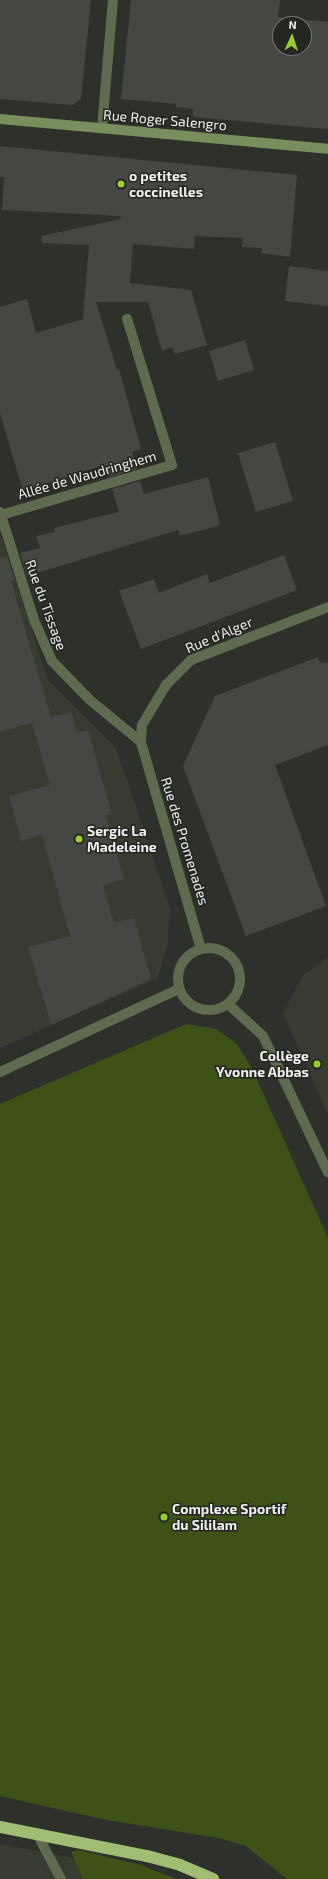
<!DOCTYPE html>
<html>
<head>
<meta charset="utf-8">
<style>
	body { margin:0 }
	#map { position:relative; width:328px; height:1879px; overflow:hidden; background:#2e302c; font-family:"Exo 2",sans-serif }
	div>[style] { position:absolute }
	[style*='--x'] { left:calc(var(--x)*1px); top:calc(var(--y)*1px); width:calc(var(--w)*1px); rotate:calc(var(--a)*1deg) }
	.built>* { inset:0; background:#373b31 }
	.green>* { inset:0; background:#3e5218 }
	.building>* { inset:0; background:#454742 }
	.lane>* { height:10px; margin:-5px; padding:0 5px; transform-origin:5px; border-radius:5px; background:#5f6b4e }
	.street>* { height:10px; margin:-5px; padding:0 5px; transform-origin:5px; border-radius:5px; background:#5f6b4e }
	.street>.ring { margin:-5px; padding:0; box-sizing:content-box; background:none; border:10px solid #5f6b4e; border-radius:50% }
	.secondary>* { height:10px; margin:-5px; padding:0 5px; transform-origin:5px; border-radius:5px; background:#7a8d5d }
	.highway>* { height:12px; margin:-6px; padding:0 6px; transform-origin:6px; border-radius:6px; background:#a1bd73 }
	.dots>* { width:11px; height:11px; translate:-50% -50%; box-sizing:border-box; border:2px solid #242622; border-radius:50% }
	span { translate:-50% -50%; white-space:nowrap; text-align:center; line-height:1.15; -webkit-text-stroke:3px #242622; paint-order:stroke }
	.street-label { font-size:14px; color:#edefec }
	.poi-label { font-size:14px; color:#edefec; font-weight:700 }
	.left { translate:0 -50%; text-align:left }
	.right { translate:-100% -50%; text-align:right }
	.north { position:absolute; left:272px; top:16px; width:40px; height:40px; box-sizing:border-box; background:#242622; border:1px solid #747673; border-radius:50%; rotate:3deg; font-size:11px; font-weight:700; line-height:16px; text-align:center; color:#edefec }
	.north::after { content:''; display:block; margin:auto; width:14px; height:18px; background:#9bcb33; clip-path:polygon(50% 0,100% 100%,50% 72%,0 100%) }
</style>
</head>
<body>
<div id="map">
	<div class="built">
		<div style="clip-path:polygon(0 533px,48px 680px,116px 748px,170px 908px,168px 943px,158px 978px,0 1048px)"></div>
		<div style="clip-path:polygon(328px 957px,328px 1115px,283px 1013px,303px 975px)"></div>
		<div style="clip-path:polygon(0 1844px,74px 1858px,83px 1879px,0 1879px)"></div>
	</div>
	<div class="green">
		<div style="clip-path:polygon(186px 1024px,216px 1029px,236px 1043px,251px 1066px,328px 1238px,328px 1879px,287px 1879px,246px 1846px,219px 1838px,106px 1820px,0 1796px,0 1104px)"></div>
		<div style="clip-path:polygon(78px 1850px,141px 1865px,176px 1879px,83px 1879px,71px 1852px)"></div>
	</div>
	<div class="building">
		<div style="clip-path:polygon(0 0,91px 0,81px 99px,73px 105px,0 99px)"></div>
		<div style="clip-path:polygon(evenodd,131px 0,280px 0,278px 17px,328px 22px,328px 129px,193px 117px,193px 109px,176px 107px,176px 104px,121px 99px,131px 0,280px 24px,304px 24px,304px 48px,280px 48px,280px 24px)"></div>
		<div style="clip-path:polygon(0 146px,297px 175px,290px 257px,261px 253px,262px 248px,242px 247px,243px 238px,195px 236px,194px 249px,133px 244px,130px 283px,191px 290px,207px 345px,175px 354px,172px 347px,162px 351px,148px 302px,96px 302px,117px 370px,119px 369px,141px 449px,132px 452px,137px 469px,109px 477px,106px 467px,100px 466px,23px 491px,0 413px,0 307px,27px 299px,36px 333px,83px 319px,89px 245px,42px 243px,41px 236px,121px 219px,120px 216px,2px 210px,4px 178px,0 177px)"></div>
		<div style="clip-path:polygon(289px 266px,328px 271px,328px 306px,285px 301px)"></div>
		<div style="clip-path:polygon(245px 340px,254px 370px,218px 381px,209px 351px)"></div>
		<div style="clip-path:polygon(275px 442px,293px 501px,256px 512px,238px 453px)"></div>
		<div style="clip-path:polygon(208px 477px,220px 525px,180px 536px,178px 530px,27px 576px,20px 553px,40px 548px,36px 536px,55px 532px,54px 528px,119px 512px,112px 489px,140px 481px,144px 494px)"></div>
		<div style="clip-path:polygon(284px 555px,297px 590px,141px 649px,119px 591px,154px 579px,159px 593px,207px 574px,210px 583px)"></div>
		<div style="clip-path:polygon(7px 557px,15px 580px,11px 581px,51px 717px,71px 712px,77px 733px,88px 730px,112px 814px,106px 815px,124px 879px,103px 885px,114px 923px,134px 918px,151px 979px,51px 1025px,28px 947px,70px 936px,42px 835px,21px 841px,9px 796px,50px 785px,32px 723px,0 732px,0 558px)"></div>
		<div style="clip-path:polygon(318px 657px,320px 663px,328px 662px,328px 745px,275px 765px,326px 906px,246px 936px,183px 766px,215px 696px)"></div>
	</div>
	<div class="lane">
		<div style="--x:37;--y:1834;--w:51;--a:61.9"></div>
	</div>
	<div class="street">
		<div style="--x:102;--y:128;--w:128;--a:-85.1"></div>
		<div style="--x:0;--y:512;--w:113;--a:72.5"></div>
		<div style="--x:34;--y:620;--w:45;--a:66.3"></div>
		<div style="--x:52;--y:661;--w:54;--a:45.7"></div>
		<div style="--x:90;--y:700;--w:66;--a:39.5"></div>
		<div style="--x:1;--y:515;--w:178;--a:-16.3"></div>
		<div style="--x:172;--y:465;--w:153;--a:-107.1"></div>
		<div class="ring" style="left:178px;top:948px;width:52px;height:52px"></div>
		<div style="--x:201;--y:949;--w:216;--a:-106.2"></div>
		<div style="--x:141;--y:742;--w:17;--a:-87"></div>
		<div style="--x:142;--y:725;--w:47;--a:-59"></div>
		<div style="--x:166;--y:685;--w:35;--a:-45"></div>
		<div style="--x:191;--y:660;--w:147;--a:-21.1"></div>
		<div style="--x:228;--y:1004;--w:47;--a:42.4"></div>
		<div style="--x:263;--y:1036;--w:151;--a:64.5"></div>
		<div style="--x:0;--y:1072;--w:197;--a:-24.9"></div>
	</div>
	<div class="secondary">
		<div style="--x:0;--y:119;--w:329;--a:5.2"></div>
	</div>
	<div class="highway">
		<div style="--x:0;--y:1827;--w:150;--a:11.2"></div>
		<div style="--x:147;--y:1856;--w:34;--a:15"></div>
		<div style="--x:180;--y:1865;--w:36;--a:23"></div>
	</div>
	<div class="dots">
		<div style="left:121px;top:184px;background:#9bcb33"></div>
		<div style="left:79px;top:839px;background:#9bcb33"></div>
		<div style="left:317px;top:1064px;background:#9bcb33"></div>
		<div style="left:164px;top:1517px;background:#9bcb33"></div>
	</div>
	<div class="street-label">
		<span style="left:165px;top:120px;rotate:5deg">Rue Roger Salengro</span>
		<span style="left:87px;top:475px;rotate:-16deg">Allée de Waudringhem</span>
		<span style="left:46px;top:605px;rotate:70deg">Rue du Tissage</span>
		<span style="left:219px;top:635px;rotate:-23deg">Rue d'Alger</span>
		<span style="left:185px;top:841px;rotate:73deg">Rue des Promenades</span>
	</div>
	<div class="poi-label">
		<span class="left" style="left:129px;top:184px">o petites<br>coccinelles</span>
		<span class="left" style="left:87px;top:839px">Sergic La<br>Madeleine</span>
		<span class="right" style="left:309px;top:1064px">Collège<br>Yvonne Abbas</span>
		<span class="left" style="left:172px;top:1517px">Complexe Sportif<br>du Sililam</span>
	</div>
	<div class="north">N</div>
</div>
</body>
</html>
